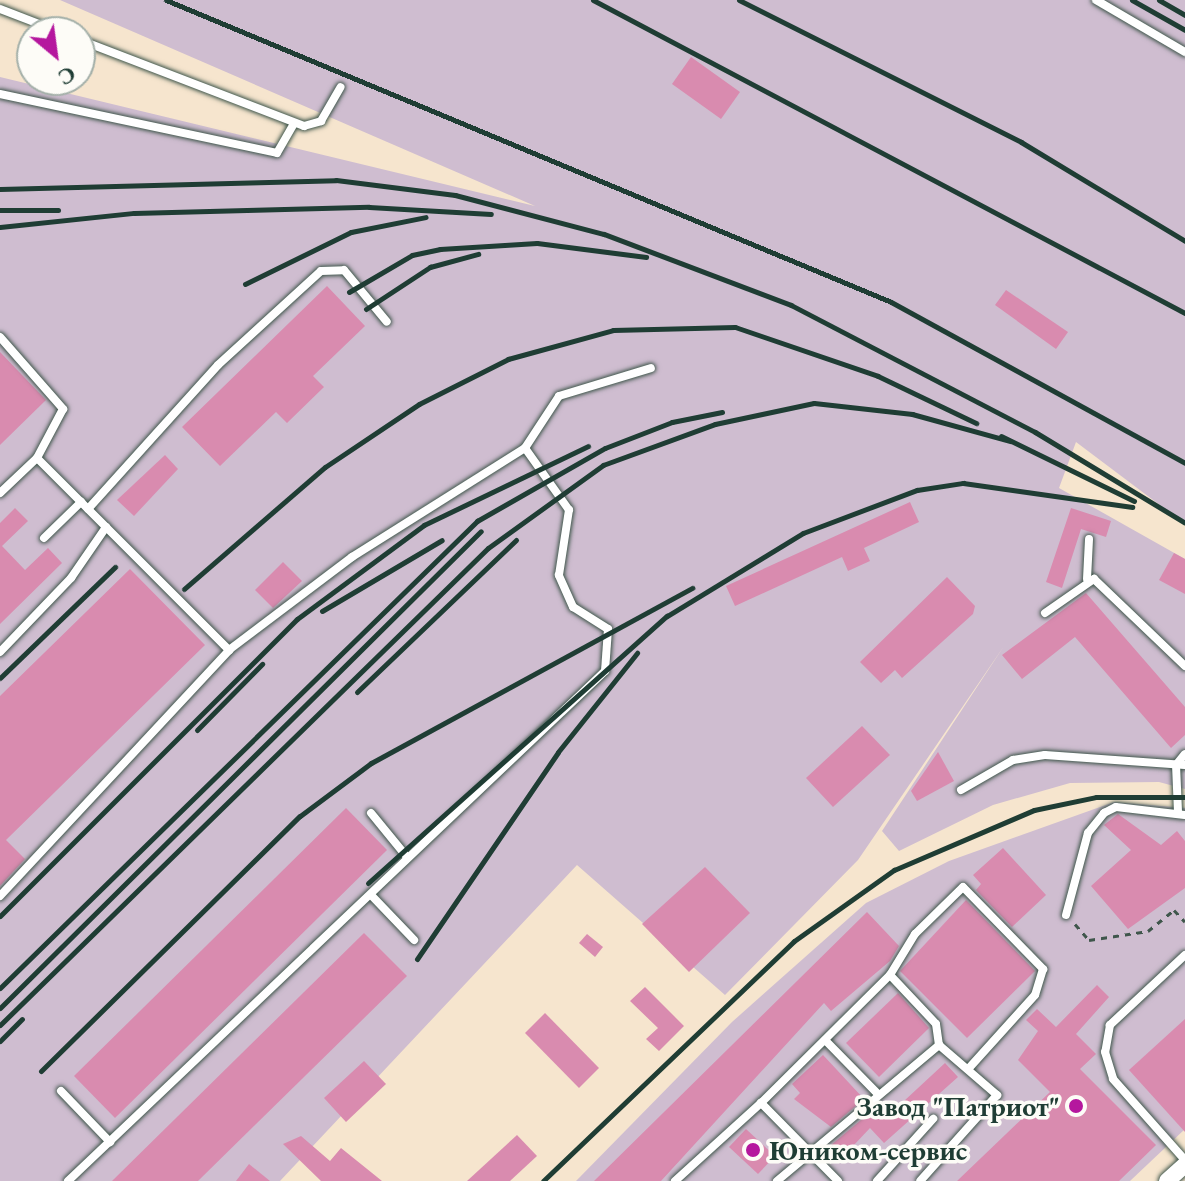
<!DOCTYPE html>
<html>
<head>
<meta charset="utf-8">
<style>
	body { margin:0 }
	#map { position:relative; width:1185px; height:1181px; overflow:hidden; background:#f6e5ce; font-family:"EB Garamond",serif }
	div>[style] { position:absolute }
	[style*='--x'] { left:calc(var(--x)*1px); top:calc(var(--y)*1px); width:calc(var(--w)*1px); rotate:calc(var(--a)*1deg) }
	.industrial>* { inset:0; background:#cfbdd0 }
	.building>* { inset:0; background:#d98baf }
	.path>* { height:3px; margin-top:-1.5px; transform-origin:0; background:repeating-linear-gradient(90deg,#3f564b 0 6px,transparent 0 12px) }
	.roads { filter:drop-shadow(0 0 2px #3f564b) drop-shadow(0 0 2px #3f564b) }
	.service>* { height:8px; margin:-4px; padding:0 4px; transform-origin:4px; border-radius:4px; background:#fff }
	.minor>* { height:16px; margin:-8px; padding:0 8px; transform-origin:8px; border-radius:8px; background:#fff }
	.rail>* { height:5px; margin:-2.5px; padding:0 2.5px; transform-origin:2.5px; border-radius:2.5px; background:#1f3d34 }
	.dots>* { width:22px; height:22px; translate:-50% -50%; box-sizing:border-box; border:4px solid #fdfcf7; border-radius:50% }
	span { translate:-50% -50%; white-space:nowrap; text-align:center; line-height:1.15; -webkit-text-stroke:7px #fdfcf7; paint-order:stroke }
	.poi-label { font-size:28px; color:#1f3d34; font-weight:700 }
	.right { translate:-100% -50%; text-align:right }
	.left { translate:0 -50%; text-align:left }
	.north { position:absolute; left:16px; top:16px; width:80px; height:80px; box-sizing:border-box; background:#fdfcf7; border:2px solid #a4b0a9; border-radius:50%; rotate:151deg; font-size:22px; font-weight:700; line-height:32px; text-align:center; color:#1f3d34 }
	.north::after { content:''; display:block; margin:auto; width:28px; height:36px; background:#b5179e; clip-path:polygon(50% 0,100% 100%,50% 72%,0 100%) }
</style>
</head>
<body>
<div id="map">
	<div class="industrial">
		<div style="clip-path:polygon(60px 0,1185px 0,1185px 524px,1076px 442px,1059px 488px,1185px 559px,1185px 789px,1159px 782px,1070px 783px,993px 805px,899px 851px,882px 831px,1004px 646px,858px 860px,725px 995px,577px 865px,280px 1181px,0 1181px,0 77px,535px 206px)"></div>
		<div style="clip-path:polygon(1114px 802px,1185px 808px,1185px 1129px,1130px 1181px,576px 1181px,732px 1022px,866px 903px,949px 861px)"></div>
	</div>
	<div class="building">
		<div style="clip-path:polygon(691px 57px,740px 92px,721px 119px,672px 84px)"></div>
		<div style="clip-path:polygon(327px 286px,365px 326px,313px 376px,324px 387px,287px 423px,276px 412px,220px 466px,182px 427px)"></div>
		<div style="clip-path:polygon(1006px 290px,1068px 332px,1056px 349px,995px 305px)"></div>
		<div style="clip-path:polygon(0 352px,46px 400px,0 445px)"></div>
		<div style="clip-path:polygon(165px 455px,178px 469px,134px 516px,117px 500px)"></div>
		<div style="clip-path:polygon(910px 502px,919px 522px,864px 548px,870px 561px,848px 571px,842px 557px,735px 606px,726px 586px)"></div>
		<div style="clip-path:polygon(15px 508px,28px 521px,2px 546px,25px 570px,48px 548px,62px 563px,0 624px,0 523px)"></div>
		<div style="clip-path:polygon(1071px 508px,1111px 521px,1106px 537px,1081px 529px,1062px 588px,1046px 582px)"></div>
		<div style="clip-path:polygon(1174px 553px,1185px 559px,1185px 594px,1159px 580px)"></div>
		<div style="clip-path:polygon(283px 562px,302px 581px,273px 608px,255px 590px)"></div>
		<div style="clip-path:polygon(130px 569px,205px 645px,6px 840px,25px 859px,0 886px,0 696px)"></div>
		<div style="clip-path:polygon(947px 577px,975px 606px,973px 614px,902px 678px,895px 670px,881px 683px,860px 662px)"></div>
		<div style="clip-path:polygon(1086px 593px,1185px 707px,1185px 735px,1171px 748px,1075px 637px,1022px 679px,1002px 655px)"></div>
		<div style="clip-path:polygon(862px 726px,890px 755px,833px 807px,806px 778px)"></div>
		<div style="clip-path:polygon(938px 752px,954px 781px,917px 801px,911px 791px)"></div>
		<div style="clip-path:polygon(346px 808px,387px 850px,115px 1118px,74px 1076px)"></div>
		<div style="clip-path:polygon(1118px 814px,1161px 845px,1177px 831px,1185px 841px,1185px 888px,1128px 929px,1091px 886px,1131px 850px,1104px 825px)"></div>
		<div style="clip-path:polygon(1003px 848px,1046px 895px,1012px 927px,976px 890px,981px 884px,973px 875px)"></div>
		<div style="clip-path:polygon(705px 867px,750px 913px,689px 972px,642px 924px)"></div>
		<div style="clip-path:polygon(966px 900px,1035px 971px,967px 1038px,900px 971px)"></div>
		<div style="clip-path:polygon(867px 912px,899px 946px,890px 961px,831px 1011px,824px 1003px,661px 1181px,594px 1181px)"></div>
		<div style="clip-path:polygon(364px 933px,407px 976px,198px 1181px,112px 1181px)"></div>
		<div style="clip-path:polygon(587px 934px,603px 947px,595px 957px,579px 943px)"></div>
		<div style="clip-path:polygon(1097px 985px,1109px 997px,1076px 1034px,1096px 1054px,1080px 1069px,1156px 1145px,1119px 1181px,957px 1181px,1050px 1092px,1018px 1060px,1038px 1031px,1026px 1020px,1037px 1009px,1056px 1027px)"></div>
		<div style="clip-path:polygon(645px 987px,684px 1026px,659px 1051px,646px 1039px,658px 1028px,630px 1001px)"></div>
		<div style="clip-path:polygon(898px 993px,929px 1028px,879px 1077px,846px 1043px)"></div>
		<div style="clip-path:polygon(545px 1013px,599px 1068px,579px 1088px,525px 1033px)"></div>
		<div style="clip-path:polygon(1185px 1019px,1185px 1132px,1129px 1070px)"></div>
		<div style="clip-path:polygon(823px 1055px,864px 1099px,831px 1127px,794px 1099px,800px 1093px,792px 1084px)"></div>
		<div style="clip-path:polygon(364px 1061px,386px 1084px,346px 1122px,324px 1098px)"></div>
		<div style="clip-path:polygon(945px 1063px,958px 1077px,884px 1143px,870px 1128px,837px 1163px,824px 1151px,880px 1104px,890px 1114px)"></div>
		<div style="clip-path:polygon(746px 1129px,775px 1156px,758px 1174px,729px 1147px)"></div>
		<div style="clip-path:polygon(517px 1135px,537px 1156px,510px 1181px,467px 1181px)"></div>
		<div style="clip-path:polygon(301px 1136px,330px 1161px,341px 1148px,382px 1181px,321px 1181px,283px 1144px)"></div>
		<div style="clip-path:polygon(249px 1164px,270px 1181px,236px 1181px)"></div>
	</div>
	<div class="path">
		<div style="--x:1075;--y:924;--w:21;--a:49"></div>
		<div style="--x:1089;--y:940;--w:60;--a:-8.7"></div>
		<div style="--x:1148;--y:931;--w:33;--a:-39"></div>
		<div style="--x:1174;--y:910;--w:16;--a:47"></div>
	</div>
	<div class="roads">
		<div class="service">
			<div style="--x:1096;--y:0;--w:103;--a:30.3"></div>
			<div style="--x:0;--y:9;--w:64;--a:21"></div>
			<div style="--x:80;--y:40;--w:240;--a:21"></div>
			<div style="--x:304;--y:126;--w:18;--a:-16"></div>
			<div style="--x:321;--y:121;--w:39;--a:-60"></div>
			<div style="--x:0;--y:94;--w:283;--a:12"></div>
			<div style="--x:277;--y:153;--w:34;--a:-60"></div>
			<div style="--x:0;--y:337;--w:96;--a:48.8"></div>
			<div style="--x:63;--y:409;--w:55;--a:118"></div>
			<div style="--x:0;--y:493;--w:51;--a:-43.4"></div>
			<div style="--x:37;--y:458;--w:272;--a:45"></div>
			<div style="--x:88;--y:509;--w:194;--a:-47.9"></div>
			<div style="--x:218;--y:365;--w:139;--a:-42.4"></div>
			<div style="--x:321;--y:271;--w:23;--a:-2"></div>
			<div style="--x:344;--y:270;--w:67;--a:50.4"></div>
			<div style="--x:44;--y:538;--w:52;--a:-44.2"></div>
			<div style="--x:1087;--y:579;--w:40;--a:-87.1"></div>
			<div style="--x:1045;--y:613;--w:60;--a:-34.8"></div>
			<div style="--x:1094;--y:579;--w:126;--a:43.7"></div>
			<div style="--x:0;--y:652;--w:103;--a:-46.2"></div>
			<div style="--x:71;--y:578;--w:62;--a:-55.5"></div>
			<div style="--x:961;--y:790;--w:60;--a:-30"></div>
			<div style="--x:1013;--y:760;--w:32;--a:-9"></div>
			<div style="--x:1045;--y:755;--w:140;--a:4.1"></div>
			<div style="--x:1178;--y:812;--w:47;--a:-92.4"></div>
			<div style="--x:1176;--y:765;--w:14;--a:-51"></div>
			<div style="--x:371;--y:813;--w:57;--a:50.7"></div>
			<div style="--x:0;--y:896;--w:336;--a:-47"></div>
			<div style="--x:229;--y:650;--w:154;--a:-37.1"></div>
			<div style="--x:352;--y:557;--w:204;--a:-32.2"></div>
			<div style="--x:525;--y:448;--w:62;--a:-56.8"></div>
			<div style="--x:559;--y:396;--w:96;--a:-16.9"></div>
			<div style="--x:372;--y:896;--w:61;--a:46.3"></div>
			<div style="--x:1066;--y:915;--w:85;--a:-75"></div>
			<div style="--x:1088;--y:833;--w:26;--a:-51"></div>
			<div style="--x:1104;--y:813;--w:13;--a:-27"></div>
			<div style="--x:1116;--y:807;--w:69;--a:6.6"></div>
			<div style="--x:1185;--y:955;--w:103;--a:137"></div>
			<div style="--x:1110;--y:1025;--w:27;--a:100"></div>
			<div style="--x:1105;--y:1052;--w:28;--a:73"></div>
			<div style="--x:1113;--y:1079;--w:108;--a:48.4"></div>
			<div style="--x:890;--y:975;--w:67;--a:46.8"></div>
			<div style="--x:936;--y:1024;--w:21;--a:82"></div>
			<div style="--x:825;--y:1040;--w:73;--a:45.6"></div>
			<div style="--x:61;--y:1091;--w:71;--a:46.1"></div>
			<div style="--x:68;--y:1181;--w:741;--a:-43.52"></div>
			<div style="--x:605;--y:671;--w:42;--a:-85.9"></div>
			<div style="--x:608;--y:629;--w:41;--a:-147.8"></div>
			<div style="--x:573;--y:607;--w:35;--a:-114"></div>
			<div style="--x:559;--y:575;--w:66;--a:-81.3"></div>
			<div style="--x:569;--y:510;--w:76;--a:-125.4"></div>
			<div style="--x:675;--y:1181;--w:116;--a:-42.2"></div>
			<div style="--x:777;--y:1181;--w:212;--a:-40"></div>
			<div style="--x:939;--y:1045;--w:77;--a:40.8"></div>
			<div style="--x:997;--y:1095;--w:115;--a:131.8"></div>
			<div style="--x:838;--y:1181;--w:110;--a:-134.6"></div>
			<div style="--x:761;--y:1103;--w:182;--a:-44.8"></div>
			<div style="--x:890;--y:975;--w:48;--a:-58.6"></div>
			<div style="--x:915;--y:934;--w:67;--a:-44.4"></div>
			<div style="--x:963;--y:887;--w:115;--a:45.7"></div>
			<div style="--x:1043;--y:969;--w:27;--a:107"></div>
			<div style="--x:1035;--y:995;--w:98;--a:132.1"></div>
			<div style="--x:877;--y:1181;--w:84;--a:-47.9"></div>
		</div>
		<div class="minor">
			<div style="--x:1167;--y:1181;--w:24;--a:-42"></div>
		</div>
	</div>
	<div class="rail">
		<div style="--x:166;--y:0;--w:785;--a:22.61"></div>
		<div style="--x:891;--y:302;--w:335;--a:28.7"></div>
		<div style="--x:593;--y:0;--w:670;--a:27.87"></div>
		<div style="--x:739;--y:0;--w:316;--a:26.7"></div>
		<div style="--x:1021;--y:142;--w:192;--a:31.1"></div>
		<div style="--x:1132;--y:0;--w:61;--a:29.5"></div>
		<div style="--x:1159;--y:0;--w:30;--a:30"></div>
		<div style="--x:0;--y:189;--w:336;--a:-1.5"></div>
		<div style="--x:336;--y:180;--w:120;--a:7.2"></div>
		<div style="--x:455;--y:195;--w:154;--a:14.7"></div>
		<div style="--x:604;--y:234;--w:200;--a:20.8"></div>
		<div style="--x:791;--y:305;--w:275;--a:27.5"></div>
		<div style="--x:1035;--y:432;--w:175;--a:31.2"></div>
		<div style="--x:0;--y:210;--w:58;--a:0"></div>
		<div style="--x:0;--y:227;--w:135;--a:-6"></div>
		<div style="--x:134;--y:213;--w:235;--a:-1.5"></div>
		<div style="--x:369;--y:207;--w:122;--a:3.3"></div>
		<div style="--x:245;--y:284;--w:118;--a:-26.1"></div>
		<div style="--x:351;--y:232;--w:76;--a:-11.3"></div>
		<div style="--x:349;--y:292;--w:73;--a:-30.4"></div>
		<div style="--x:412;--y:255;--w:29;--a:-12"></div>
		<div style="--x:440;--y:249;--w:97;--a:-3.5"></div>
		<div style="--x:537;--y:243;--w:110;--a:7.3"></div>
		<div style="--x:366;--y:309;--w:77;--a:-33.3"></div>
		<div style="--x:430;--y:267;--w:50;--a:-15.2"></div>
		<div style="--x:1001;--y:436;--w:148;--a:26"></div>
		<div style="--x:184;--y:589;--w:186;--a:-40.9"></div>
		<div style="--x:325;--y:467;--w:113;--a:-33.8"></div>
		<div style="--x:419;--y:404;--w:100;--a:-26.8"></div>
		<div style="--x:508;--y:359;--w:109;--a:-15.4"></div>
		<div style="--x:613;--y:330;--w:122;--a:-1.4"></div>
		<div style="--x:735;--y:327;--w:151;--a:18.9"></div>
		<div style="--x:878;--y:376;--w:109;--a:25.6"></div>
		<div style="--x:322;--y:611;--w:139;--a:-30.6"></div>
		<div style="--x:0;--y:678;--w:160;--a:-44"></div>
		<div style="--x:357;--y:692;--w:220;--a:-43.7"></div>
		<div style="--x:197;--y:730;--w:93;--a:-45.4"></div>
		<div style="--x:368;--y:883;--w:401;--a:-41.8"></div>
		<div style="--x:667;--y:616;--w:159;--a:-31.4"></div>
		<div style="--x:803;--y:533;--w:122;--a:-20.7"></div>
		<div style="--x:917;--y:490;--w:47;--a:-8.7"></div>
		<div style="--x:963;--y:483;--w:171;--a:8.1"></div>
		<div style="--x:0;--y:916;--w:420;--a:-45"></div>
		<div style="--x:297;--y:619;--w:158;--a:-36.5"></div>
		<div style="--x:424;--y:525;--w:182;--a:-25.7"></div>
		<div style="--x:417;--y:959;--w:250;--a:-55.7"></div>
		<div style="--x:558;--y:752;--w:127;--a:-51.4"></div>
		<div style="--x:0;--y:988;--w:668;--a:-44.39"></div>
		<div style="--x:477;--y:521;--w:147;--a:-29.7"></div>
		<div style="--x:605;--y:448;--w:72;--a:-21.2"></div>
		<div style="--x:672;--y:422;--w:51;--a:-11.3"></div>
		<div style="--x:0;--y:1008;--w:677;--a:-44.76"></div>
		<div style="--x:0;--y:1025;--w:682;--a:-44.35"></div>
		<div style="--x:488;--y:548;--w:142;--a:-35.8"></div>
		<div style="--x:603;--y:465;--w:119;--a:-20.1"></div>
		<div style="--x:715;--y:424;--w:101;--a:-12"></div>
		<div style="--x:814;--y:403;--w:99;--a:6.4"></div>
		<div style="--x:912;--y:414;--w:102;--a:15.4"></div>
		<div style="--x:0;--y:1041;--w:31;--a:-45"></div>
		<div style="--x:41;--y:1071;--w:363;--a:-44.6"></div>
		<div style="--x:300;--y:816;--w:89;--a:-36.7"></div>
		<div style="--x:371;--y:763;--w:366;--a:-28.6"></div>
		<div style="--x:543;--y:1181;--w:347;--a:-43.7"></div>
		<div style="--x:794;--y:941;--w:123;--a:-35.4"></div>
		<div style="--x:894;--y:870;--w:152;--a:-23.2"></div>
		<div style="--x:1034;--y:810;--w:63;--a:-11.8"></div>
		<div style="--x:1096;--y:797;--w:89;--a:0"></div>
	</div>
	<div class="dots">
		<div style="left:1076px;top:1106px;background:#b5179e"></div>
		<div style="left:753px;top:1150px;background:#b5179e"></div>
	</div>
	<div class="poi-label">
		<span class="right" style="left:1060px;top:1106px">Завод "Патриот"</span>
		<span class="left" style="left:769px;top:1150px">Юником-сервис</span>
	</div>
	<div class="north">С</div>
</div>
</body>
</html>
